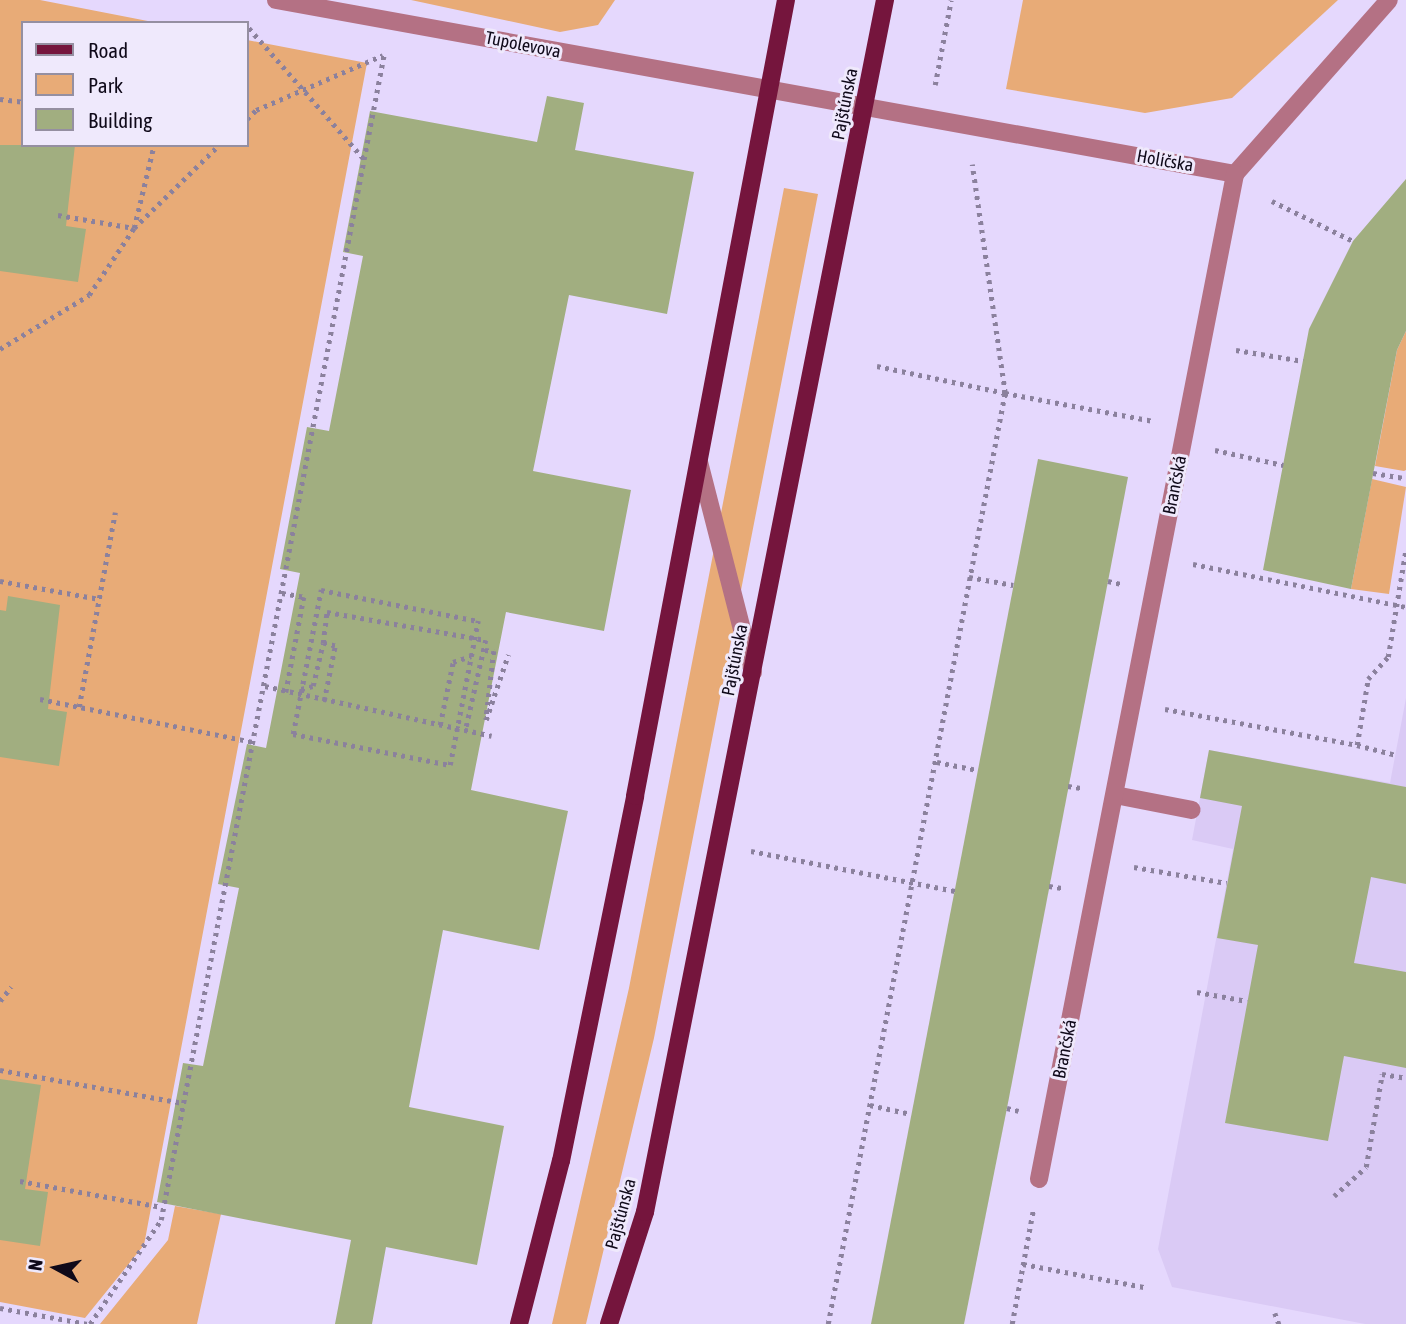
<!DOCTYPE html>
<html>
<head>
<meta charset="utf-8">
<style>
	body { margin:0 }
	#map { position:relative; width:1406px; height:1324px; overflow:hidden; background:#e5d8fd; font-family:"Asap Condensed",sans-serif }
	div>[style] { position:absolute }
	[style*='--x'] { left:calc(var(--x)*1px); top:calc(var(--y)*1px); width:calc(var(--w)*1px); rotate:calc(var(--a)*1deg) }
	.built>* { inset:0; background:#dacaf5 }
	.green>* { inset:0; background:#e8ab77 }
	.building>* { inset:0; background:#a1ae80 }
	.path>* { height:4.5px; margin-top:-2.25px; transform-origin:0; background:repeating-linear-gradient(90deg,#8b819d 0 3.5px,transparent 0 8.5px) }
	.minor>* { height:18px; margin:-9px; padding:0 9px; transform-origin:9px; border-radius:9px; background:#b47184 }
	.major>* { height:18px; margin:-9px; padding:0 9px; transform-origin:9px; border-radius:9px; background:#75153d }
	.path-bridge>* { height:4.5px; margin-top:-2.25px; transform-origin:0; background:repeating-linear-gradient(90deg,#8b819d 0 3.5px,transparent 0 8.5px) }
	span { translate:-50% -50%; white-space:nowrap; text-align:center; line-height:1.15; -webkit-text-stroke:6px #efe9fc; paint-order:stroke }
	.street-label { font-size:18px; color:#0f0919 }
	.legend { position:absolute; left:21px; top:21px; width:228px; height:126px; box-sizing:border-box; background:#efe9fc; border:2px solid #958fa1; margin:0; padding:9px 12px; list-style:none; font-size:21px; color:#0f0919 }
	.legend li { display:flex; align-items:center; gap:14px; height:35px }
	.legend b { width:35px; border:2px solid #958fa1 }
	.north { position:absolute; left:21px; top:1233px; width:70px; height:70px; -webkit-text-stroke:5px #efe9fc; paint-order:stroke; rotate:278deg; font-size:19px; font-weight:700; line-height:28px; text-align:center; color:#0f0919 }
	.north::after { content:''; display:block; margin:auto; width:24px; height:32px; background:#0f0919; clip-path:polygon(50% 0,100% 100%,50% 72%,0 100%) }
</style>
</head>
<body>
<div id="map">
	<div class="built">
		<div style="clip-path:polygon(1406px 698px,1406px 1324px,1365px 1324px,1172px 1287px,1158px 1249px,1233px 849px,1192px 840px,1209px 750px,1390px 783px)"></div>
	</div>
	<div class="green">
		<div style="clip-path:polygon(0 0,40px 0,158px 23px,23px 23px,23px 145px,247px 145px,247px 40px,367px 63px,144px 1245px,85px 1318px,0 1302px)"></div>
		<div style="clip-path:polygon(411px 0,615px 0,598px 25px,560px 32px)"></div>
		<div style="clip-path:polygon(1023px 0,1338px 0,1232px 98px,1145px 113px,1006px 89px)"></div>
		<div style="clip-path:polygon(784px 188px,818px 194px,654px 1038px,586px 1324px,552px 1324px,629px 988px)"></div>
		<div style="clip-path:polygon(1406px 331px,1406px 470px,1404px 471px,1375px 466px,1397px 350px)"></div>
		<div style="clip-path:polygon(1372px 479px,1406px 487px,1389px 594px,1351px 589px)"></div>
		<div style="clip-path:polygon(175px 1206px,221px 1214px,197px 1324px,100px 1324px,168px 1240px)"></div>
	</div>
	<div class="building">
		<div style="clip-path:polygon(547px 96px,584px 103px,575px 150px,694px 172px,667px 314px,569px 295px,533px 471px,631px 490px,604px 631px,506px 612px,471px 790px,568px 811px,539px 950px,443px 930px,409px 1107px,504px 1126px,477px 1265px,386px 1247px,372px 1324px,335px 1324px,351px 1240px,157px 1202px,183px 1063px,203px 1066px,239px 888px,218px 884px,247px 744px,266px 748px,300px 573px,280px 569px,307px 427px,329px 431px,363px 256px,343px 252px,370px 111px,537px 142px)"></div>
		<div style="clip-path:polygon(0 145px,75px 145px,66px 226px,86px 229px,78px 282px,0 271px)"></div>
		<div style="clip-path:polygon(1406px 179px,1406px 331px,1397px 350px,1351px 589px,1263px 570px,1309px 329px,1353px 241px)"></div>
		<div style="clip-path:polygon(1038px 459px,1128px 477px,1007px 1108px,964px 1324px,871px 1324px)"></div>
		<div style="clip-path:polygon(8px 596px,60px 605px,48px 709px,67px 712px,59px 766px,0 757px,0 610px,6px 611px)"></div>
		<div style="clip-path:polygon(1209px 750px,1406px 787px,1406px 884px,1371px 877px,1354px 963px,1406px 972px,1406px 1068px,1344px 1056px,1328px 1141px,1225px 1123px,1258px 945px,1217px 938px,1242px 806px,1200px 798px)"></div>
		<div style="clip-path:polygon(0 1079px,41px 1085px,25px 1189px,48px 1192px,40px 1246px,0 1240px)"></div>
	</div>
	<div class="path">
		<div style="--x:249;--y:28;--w:174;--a:48.7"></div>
		<div style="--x:935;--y:85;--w:86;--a:-79.3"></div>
		<div style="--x:0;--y:99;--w:23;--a:7"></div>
		<div style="--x:247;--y:119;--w:13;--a:-45"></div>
		<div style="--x:256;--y:110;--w:138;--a:-23.4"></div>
		<div style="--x:1272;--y:201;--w:90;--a:26.3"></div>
		<div style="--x:58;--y:215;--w:77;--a:9.7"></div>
		<div style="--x:134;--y:228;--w:85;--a:-76.5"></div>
		<div style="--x:0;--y:349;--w:104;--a:-31.2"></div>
		<div style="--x:89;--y:295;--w:81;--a:-56.1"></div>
		<div style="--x:134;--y:228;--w:119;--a:-44.3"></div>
		<div style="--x:1236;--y:350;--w:68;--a:9.3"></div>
		<div style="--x:877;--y:366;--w:131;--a:11.9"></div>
		<div style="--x:1005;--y:393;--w:231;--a:-98.2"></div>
		<div style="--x:1215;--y:450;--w:70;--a:12.4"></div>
		<div style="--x:1373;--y:473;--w:33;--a:9"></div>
		<div style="--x:1193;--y:564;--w:217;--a:11.4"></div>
		<div style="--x:969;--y:577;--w:45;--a:10.3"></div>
		<div style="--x:0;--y:581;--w:101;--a:10.3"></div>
		<div style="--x:1108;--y:581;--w:13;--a:13"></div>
		<div style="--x:321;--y:590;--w:160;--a:11.2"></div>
		<div style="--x:282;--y:593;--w:22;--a:10"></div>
		<div style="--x:304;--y:597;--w:97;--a:100.7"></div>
		<div style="--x:485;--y:650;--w:9;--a:6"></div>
		<div style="--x:494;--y:651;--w:69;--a:96.6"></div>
		<div style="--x:486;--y:720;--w:69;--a:-71.3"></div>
		<div style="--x:265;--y:686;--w:232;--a:12.4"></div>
		<div style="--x:301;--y:689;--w:12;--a:-14"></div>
		<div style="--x:313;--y:686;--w:44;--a:-76.9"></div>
		<div style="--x:40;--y:699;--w:217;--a:11.4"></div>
		<div style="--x:324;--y:701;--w:56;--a:-78.7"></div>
		<div style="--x:335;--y:646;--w:12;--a:-166"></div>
		<div style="--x:323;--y:643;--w:31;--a:-83"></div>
		<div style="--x:327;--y:612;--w:161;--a:10"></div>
		<div style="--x:486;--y:640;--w:91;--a:102.7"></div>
		<div style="--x:79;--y:707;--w:198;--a:-79.5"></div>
		<div style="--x:1165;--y:709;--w:195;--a:10.6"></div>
		<div style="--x:1357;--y:745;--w:67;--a:-80.5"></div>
		<div style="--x:1368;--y:679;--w:30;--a:-48"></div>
		<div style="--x:1388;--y:657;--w:110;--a:-80.6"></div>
		<div style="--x:440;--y:725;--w:64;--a:-78.3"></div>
		<div style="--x:453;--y:662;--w:19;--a:-18"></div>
		<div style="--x:293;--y:734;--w:160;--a:11.2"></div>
		<div style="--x:1357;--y:745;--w:40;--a:14.4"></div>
		<div style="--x:937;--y:762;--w:41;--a:11.3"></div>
		<div style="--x:1068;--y:786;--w:13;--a:9"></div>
		<div style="--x:751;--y:851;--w:208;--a:11.1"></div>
		<div style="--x:1134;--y:867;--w:94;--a:9.8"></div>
		<div style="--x:1049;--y:886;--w:13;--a:9"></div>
		<div style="--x:1197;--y:992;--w:51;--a:10.2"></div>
		<div style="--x:0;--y:1001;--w:18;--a:-52"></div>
		<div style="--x:0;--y:1070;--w:186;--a:10.2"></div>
		<div style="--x:870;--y:1105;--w:42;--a:12.4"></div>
		<div style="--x:1007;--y:1108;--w:12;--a:14"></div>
		<div style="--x:20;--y:1181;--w:144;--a:10.4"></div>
		<div style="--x:1334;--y:1196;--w:43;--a:-42.2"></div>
		<div style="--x:1366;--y:1167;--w:94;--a:-80.2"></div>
		<div style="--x:1382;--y:1074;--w:24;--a:9"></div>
		<div style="--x:1023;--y:1264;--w:123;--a:10.8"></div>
		<div style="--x:0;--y:1308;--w:89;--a:10.3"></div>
		<div style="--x:1275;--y:1313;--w:12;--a:70"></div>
		<div style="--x:90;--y:1324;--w:126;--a:-55.7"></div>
		<div style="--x:161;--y:1220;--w:1187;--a:-79.17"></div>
		<div style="--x:828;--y:1324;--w:948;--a:-79.24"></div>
		<div style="--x:1005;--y:393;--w:151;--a:10.7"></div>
		<div style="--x:1012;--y:1324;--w:115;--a:-79.5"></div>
	</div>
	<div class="minor">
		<div style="--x:276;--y:0;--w:975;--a:10.28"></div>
		<div style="--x:1235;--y:174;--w:232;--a:-48.5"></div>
		<div style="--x:699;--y:462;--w:217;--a:75.6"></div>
		<div style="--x:1115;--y:795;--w:78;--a:11"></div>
		<div style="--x:1039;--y:1179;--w:1024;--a:-78.96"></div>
	</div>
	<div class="major">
		<div style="--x:519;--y:1324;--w:168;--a:-75.6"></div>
		<div style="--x:561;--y:1161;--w:372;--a:-78.5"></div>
		<div style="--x:635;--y:796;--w:810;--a:-79.26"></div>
		<div style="--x:609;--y:1324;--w:118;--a:-72.2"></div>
		<div style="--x:645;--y:1212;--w:1236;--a:-78.8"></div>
	</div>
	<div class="path-bridge">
		<div style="--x:293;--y:734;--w:147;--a:-79"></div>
		<div style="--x:450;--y:765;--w:147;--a:-79"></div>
	</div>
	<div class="street-label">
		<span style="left:523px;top:45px;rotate:11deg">Tupolevova</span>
		<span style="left:845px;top:104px;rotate:-79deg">Pajštúnska</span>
		<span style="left:1165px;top:161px;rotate:10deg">Holíčska</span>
		<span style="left:1175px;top:485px;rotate:-79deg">Brančská</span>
		<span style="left:735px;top:660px;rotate:-79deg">Pajštúnska</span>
		<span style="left:1065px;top:1049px;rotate:-79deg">Brančská</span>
		<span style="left:621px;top:1214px;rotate:-75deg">Pajštúnska</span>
	</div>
	<ul class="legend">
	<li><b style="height:9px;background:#75153d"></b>Road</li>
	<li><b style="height:19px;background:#e8ab77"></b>Park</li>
	<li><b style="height:19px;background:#a1ae80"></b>Building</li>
	</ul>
	<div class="north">N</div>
</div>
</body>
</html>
